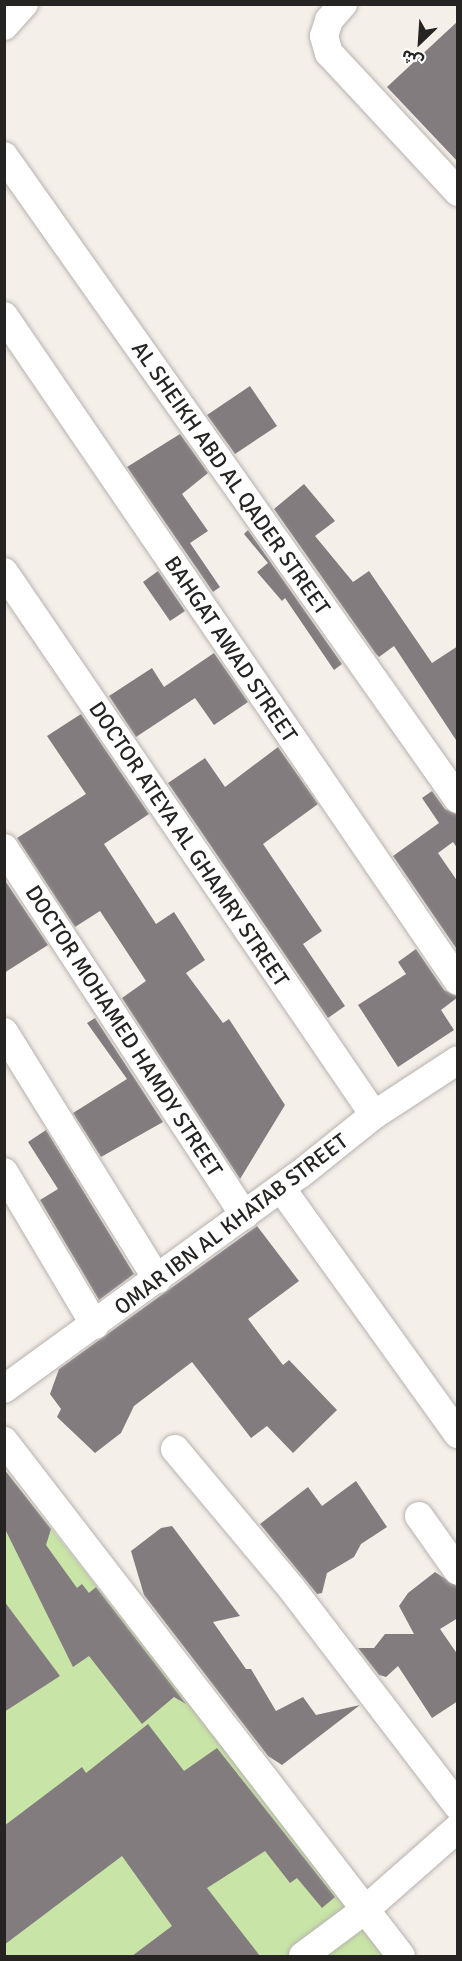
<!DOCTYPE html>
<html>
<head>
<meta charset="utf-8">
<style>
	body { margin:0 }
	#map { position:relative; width:462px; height:1961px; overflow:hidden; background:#f5efea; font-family:Signika,"Noto Sans Arabic",sans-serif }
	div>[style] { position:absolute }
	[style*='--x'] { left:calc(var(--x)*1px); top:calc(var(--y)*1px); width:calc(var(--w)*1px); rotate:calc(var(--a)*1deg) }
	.green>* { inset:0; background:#c8e4a6 }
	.building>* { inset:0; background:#827c7f }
	.roads { filter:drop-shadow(0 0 2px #b7b2ae) drop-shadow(0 0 2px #b7b2ae) }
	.minor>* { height:28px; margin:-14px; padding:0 14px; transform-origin:14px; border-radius:14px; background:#fff }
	span { translate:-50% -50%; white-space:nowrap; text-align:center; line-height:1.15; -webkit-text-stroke:5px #fff; paint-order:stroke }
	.street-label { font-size:22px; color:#262422 }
	.frame { position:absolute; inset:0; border:6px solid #262422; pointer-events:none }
	.north { position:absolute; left:390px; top:12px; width:60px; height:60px; -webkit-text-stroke:4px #fff; paint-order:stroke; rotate:205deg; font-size:16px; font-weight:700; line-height:24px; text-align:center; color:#262422 }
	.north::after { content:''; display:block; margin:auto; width:21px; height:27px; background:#262422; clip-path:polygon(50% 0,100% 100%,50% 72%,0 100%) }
</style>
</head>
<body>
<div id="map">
	<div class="green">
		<div style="clip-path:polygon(5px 1470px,388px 1956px,5px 1956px)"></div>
	</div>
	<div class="building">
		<div style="clip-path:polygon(458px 21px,458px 162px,387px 87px)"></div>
		<div style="clip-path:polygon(250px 386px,277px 426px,235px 454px,207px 415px)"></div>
		<div style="clip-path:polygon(180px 434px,208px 473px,182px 494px,208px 531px,190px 543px,220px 587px,213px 592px,127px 467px)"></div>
		<div style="clip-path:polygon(304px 484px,335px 521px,315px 536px,353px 582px,369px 571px,432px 663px,458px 646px,458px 743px,394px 646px,379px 657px,376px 654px,274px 509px)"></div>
		<div style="clip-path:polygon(248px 530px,342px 664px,334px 670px,285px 598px,282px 601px,257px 572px,268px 563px,244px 534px)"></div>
		<div style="clip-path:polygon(158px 571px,185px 611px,170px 621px,143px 582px)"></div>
		<div style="clip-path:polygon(214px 653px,248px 702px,214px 725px,195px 698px,136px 737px,109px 696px,152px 668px,164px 687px)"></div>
		<div style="clip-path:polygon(81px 714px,149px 814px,104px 844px,156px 924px,174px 912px,205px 960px,186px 973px,223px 1023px,229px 1019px,285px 1105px,240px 1179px,122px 998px,146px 981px,100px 911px,75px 927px,17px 838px,86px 794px,47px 736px)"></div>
		<div style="clip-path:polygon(278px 747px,318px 804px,263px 844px,322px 931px,303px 944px,345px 1006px,328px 1018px,168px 783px,205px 758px,225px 787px)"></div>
		<div style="clip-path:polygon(432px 791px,445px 809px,458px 815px,458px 849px,453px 842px,438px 853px,458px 882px,458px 951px,393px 856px,439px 823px,422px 798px)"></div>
		<div style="clip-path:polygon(4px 879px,48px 945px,4px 973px)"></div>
		<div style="clip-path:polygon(416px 949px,444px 990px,458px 997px,441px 1010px,454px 1030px,398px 1067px,358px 1005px,406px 974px,398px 962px)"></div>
		<div style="clip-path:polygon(95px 1018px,163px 1122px,101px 1157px,73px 1113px,127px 1079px,87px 1023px)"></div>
		<div style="clip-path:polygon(46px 1130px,134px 1274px,99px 1300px,40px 1200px,58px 1189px,28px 1142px)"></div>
		<div style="clip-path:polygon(257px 1226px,299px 1281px,248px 1319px,283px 1365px,289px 1360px,337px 1410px,293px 1453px,267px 1426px,251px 1438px,192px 1362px,134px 1406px,121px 1433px,95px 1453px,57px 1417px,61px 1409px,50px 1394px,59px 1369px)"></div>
		<div style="clip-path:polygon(4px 1469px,51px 1529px,46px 1545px,77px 1588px,82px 1584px,89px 1593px,96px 1587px,186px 1704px,174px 1697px,142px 1724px,89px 1656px,73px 1667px,4px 1527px)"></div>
		<div style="clip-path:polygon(356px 1481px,387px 1527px,361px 1544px,354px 1557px,327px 1573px,322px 1593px,317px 1594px,260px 1524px,308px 1487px,322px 1506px)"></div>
		<div style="clip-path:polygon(172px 1526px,240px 1616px,213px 1622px,246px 1669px,251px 1669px,276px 1711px,303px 1697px,316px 1715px,360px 1705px,282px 1765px,268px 1756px,144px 1595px,131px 1551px,161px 1528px)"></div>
		<div style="clip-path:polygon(435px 1572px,458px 1587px,458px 1618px,440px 1629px,458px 1655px,458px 1701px,432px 1718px,398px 1666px,386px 1677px,379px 1675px,358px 1648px,374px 1648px,385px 1634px,414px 1634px,399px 1606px,408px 1593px)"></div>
		<div style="clip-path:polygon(4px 1601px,60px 1676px,4px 1712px)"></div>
		<div style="clip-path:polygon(148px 1724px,184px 1771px,217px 1748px,335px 1897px,322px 1908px,297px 1878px,290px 1883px,265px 1851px,207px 1888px,260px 1956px,132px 1956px,172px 1926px,122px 1856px,4px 1945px,4px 1826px,82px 1767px,86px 1773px)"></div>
	</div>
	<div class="roads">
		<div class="minor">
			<div style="--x:343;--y:4;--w:21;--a:131"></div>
			<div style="--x:329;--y:20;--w:17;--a:107"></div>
			<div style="--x:324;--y:36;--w:18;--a:74"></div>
			<div style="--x:329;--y:53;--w:190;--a:47.1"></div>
			<div style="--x:4;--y:26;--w:30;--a:-48"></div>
			<div style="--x:4;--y:156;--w:787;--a:54.78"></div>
			<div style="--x:4;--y:316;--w:805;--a:55.68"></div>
			<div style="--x:4;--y:572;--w:657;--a:55.73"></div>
			<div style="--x:4;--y:848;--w:439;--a:56.8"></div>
			<div style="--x:4;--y:1032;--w:291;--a:58.2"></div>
			<div style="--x:4;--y:1172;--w:178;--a:59.3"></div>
			<div style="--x:281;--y:1188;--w:303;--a:54.3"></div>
			<div style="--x:4;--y:1389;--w:364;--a:-36"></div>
			<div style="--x:299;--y:1175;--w:96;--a:-38.7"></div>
			<div style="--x:374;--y:1115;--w:100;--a:-33.2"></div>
			<div style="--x:4;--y:1441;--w:650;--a:52.37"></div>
			<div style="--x:175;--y:1449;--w:182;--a:50.1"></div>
			<div style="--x:292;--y:1589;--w:273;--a:52.6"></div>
			<div style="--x:419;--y:1516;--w:67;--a:54.7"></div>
			<div style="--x:303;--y:1956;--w:79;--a:-36.7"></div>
			<div style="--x:366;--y:1909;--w:123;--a:-41.4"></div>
		</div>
	</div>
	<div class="street-label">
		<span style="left:231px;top:478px;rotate:55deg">AL SHEIKH ABD AL QADER STREET</span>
		<span style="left:231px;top:649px;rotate:56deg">BAHGAT AWAD STREET</span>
		<span style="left:189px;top:844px;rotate:56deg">DOCTOR ATEYA AL GHAMRY STREET</span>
		<span style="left:124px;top:1031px;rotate:57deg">DOCTOR MOHAMED HAMDY STREET</span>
		<span style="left:231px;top:1224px;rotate:-37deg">OMAR IBN AL KHATAB STREET</span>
	</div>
	<div class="frame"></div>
	<div class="north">ش</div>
</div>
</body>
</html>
